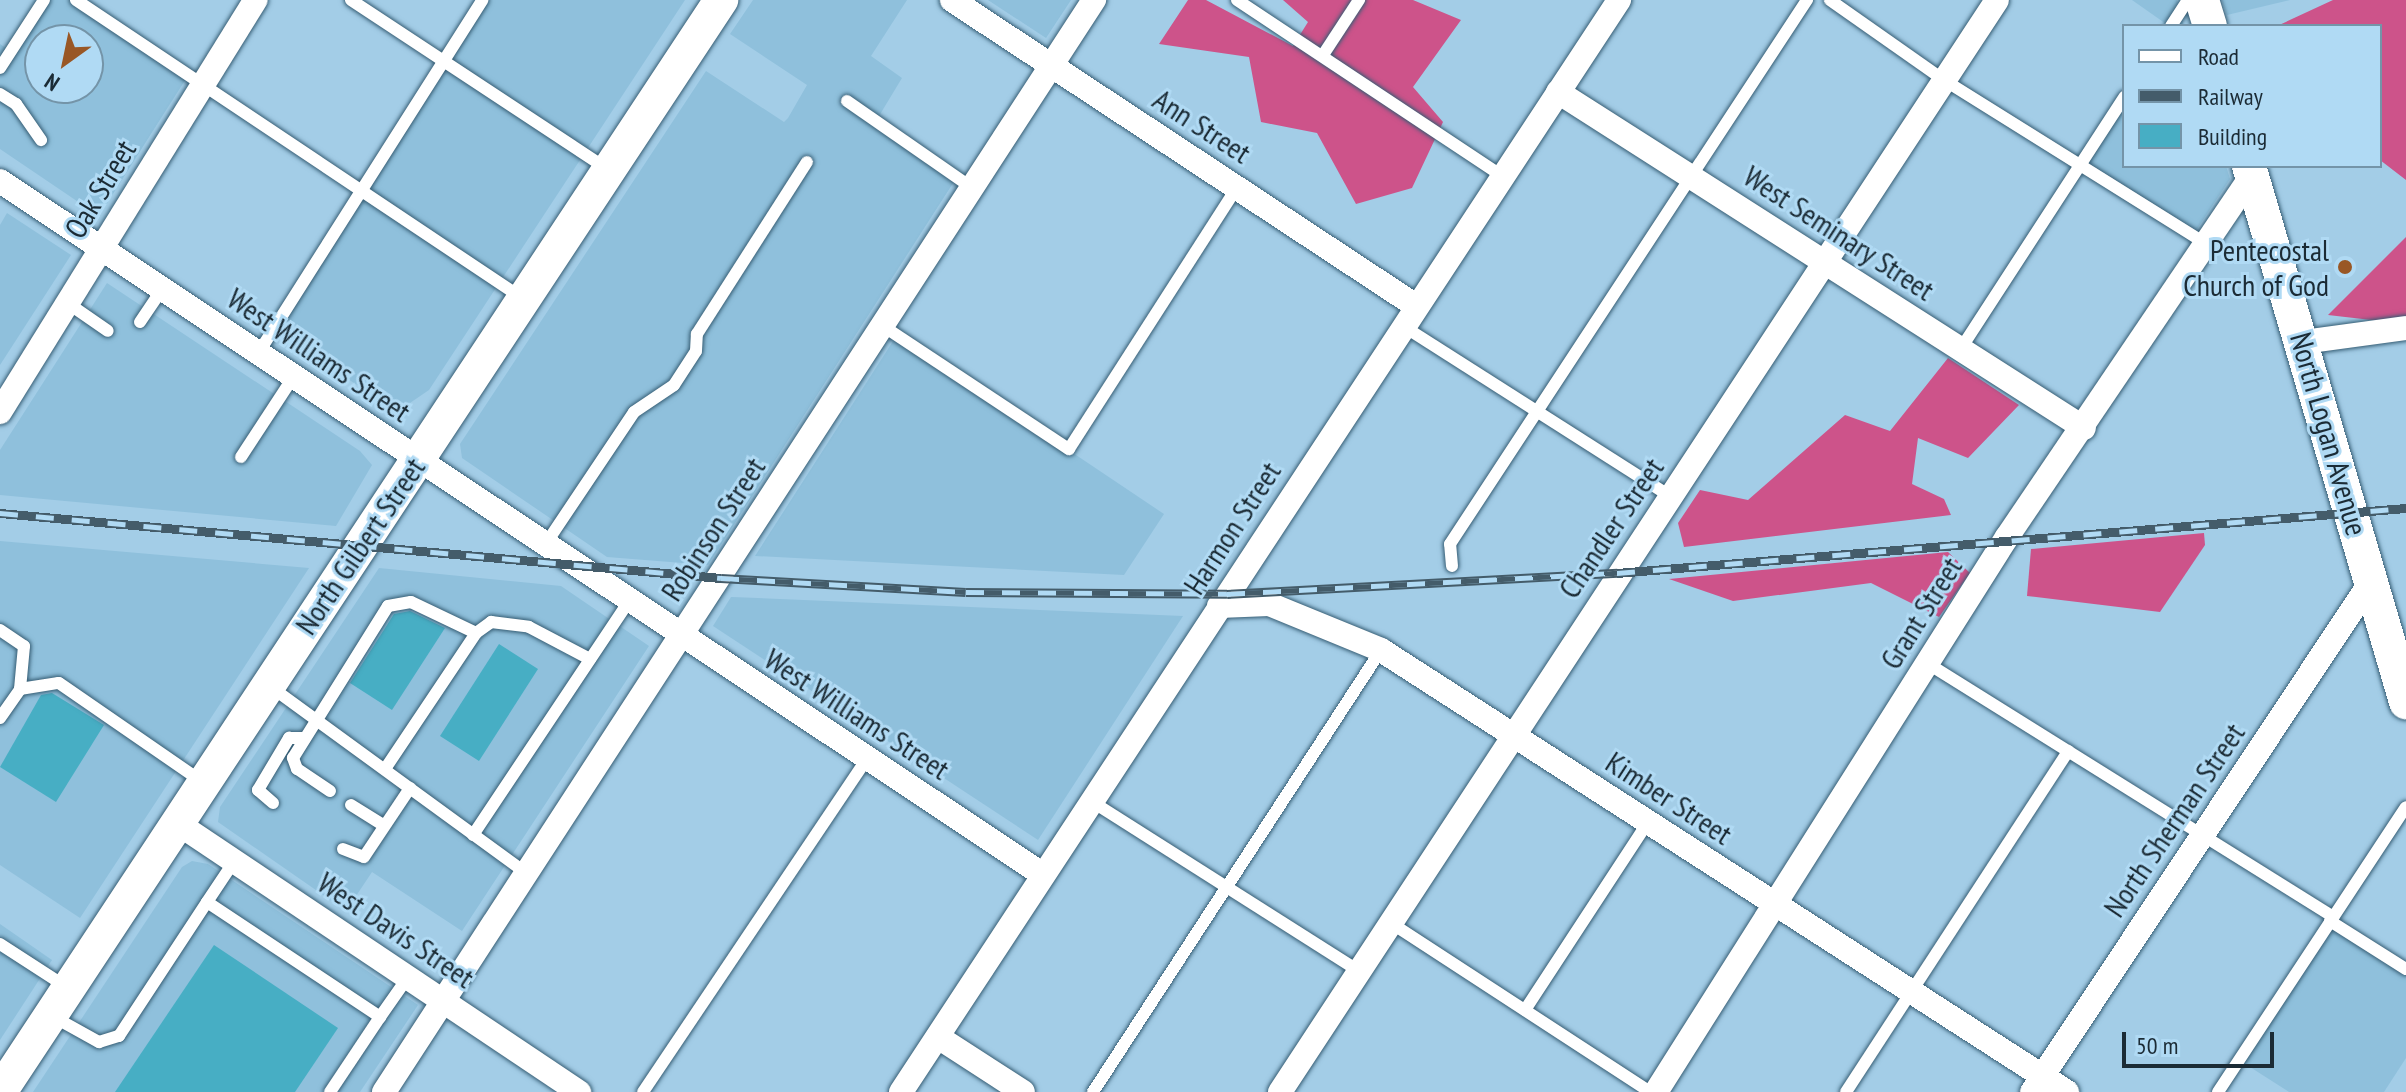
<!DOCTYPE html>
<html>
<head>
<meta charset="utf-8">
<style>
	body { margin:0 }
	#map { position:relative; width:2406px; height:1092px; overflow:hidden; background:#a3cde7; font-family:"PT Sans Narrow",sans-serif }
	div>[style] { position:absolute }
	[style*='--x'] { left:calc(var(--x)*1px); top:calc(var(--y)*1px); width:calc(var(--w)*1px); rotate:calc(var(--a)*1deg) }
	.built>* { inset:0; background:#8fc0dc }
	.forest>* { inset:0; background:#cd538a }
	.building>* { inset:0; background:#47aec4 }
	.roads { filter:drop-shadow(0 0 2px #365d74) drop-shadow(0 0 2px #365d74) }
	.lane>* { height:12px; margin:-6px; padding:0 6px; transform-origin:6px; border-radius:6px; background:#fff }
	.street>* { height:24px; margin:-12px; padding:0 12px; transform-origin:12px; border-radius:12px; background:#fff }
	.secondary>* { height:34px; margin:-17px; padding:0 17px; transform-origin:17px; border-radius:17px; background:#fff }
	.rail>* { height:9px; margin-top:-4.5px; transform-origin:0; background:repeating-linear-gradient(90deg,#b0daf4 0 18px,#445c6a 0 36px); box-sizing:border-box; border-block:2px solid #445c6a }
	.dots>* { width:22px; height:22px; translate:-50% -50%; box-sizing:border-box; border:4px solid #b0daf4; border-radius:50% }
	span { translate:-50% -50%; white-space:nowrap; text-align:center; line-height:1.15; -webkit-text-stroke:6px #b0daf4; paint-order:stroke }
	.street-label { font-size:30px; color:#1b2b35 }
	.poi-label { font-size:30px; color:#1b2b35 }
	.right { translate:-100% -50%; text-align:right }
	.legend { position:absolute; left:2122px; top:24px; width:260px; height:144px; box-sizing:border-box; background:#b0daf4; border:2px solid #7494a8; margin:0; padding:10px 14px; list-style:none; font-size:24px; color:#1b2b35 }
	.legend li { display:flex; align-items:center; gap:16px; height:40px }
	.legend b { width:40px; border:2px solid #7494a8 }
	.north { position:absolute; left:24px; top:24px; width:80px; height:80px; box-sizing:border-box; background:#b0daf4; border:2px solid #7494a8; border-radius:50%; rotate:213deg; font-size:22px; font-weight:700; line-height:32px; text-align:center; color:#1b2b35 }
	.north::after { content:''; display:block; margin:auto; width:28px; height:36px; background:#995725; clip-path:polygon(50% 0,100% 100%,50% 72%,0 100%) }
	.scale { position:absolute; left:2122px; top:1032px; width:152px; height:36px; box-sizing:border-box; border:4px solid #1b2b35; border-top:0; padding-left:10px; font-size:24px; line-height:28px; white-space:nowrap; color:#1b2b35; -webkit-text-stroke:6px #b0daf4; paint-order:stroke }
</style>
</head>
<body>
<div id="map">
	<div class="built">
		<div style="clip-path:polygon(evenodd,44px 0,76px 0,189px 74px,99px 216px,0 149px,0 44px,10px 51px,44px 0,40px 40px,88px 40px,88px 88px,40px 88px,40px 40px)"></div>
		<div style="clip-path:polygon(482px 0,685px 0,429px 390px,407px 405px,392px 407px,272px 331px)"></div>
		<div style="clip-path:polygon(753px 0,907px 0,871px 56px,902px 78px,876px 121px,957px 177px,708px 565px,607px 557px,462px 458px,460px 444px,706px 71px,784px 122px,788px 118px,807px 85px,730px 34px)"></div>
		<div style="clip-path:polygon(988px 0,1071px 0,1046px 38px)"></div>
		<div style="clip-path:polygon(2132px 0,2177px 0,2184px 26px,2169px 26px)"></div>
		<div style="clip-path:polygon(2222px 0,2290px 0,2227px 15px)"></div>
		<div style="clip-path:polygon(2124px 97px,2124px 166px,2226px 166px,2230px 179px,2193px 235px,2082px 161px)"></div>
		<div style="clip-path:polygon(7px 213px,71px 255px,0 365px,0 225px)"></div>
		<div style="clip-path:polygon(107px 283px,360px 451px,372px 465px,336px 526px,0 495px,0 450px)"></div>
		<div style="clip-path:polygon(897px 335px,1164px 514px,1124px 575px,755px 556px)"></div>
		<div style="clip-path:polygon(0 541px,309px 568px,80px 918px,0 865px)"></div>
		<div style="clip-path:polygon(379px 568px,561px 586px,649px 646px,462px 931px,372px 872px,346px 911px,218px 822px,220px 807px)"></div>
		<div style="clip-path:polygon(731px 597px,732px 597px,1183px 616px,1038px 840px,713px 626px)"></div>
		<div style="clip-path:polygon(192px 861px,208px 864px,418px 1005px,360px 1092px,33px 1092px,182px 867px)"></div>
		<div style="clip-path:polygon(2330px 921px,2406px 969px,2406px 1058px,2384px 1092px,2289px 1092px,2239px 1060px)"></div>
		<div style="clip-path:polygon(0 924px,52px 960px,0 1040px)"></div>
	</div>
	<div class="forest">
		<div style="clip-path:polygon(1188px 0,1206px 0,1293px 46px,1308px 22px,1283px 0,1413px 0,1461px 20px,1413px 87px,1443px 122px,1412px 188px,1356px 204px,1317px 133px,1261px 122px,1249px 57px,1159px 44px)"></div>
		<div style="clip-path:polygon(2333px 0,2406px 0,2406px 180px,2380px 160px,2380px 26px,2277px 26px)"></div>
		<div style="clip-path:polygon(2406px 237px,2406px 324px,2328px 315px)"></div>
		<div style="clip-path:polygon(1948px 358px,2019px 405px,1968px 458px,1918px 438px,1912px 484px,1944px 499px,1951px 515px,1684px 547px,1678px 523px,1700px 490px,1748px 500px,1845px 415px,1890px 431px)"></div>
		<div style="clip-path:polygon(2204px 533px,2205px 545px,2160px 612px,2027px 596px,2031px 549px)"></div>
		<div style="clip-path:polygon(1948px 552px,1970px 573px,1939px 617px,1871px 583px,1733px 601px,1669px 579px)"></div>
	</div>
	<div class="building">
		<div style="clip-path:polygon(410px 611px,445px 628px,392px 710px,350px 683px,394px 614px)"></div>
		<div style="clip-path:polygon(499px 644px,538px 669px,479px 761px,440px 736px)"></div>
		<div style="clip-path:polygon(52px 693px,104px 725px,56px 802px,0 767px,41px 695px)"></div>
		<div style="clip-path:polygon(214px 945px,338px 1028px,295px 1092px,115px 1092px)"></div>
	</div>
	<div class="roads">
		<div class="lane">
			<div style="--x:76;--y:0;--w:536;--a:33.75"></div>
			<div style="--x:351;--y:0;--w:307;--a:33.4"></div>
			<div style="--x:1237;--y:0;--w:320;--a:33.6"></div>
			<div style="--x:1830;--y:0;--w:139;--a:35.1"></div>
			<div style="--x:1944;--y:80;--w:309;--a:32"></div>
			<div style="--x:2171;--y:26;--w:31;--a:-57"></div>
			<div style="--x:1323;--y:55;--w:66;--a:-56.8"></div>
			<div style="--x:0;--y:68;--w:81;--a:-57.1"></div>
			<div style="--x:0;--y:94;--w:19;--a:32"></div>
			<div style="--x:16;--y:104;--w:44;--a:55.2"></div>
			<div style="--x:847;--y:101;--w:152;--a:34.8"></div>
			<div style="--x:69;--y:304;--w:47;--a:34.7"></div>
			<div style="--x:140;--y:322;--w:40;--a:-56"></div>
			<div style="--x:883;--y:326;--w:223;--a:33.5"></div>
			<div style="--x:1069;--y:449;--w:311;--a:-57.3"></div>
			<div style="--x:1403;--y:326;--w:318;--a:32.5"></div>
			<div style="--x:1960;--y:350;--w:302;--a:-57"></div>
			<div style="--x:259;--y:352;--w:417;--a:-57.6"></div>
			<div style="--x:241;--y:457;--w:97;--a:-56.8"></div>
			<div style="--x:545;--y:545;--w:160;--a:-56.2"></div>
			<div style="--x:634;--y:412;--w:48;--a:-34"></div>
			<div style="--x:674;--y:385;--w:40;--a:-57.1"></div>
			<div style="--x:696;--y:351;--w:17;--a:-87"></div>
			<div style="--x:697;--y:334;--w:204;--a:-57.4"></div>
			<div style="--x:1452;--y:566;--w:22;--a:-95"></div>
			<div style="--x:1450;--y:544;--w:651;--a:-56.73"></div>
			<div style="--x:0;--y:630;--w:29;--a:34"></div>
			<div style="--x:24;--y:646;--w:43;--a:95.3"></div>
			<div style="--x:20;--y:689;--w:39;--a:-9"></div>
			<div style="--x:59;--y:683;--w:173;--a:34.6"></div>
			<div style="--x:1927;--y:663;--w:479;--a:32"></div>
			<div style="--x:271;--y:687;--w:317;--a:36.1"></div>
			<div style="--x:0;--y:718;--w:35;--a:-55"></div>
			<div style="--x:385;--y:769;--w:164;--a:-56.2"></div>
			<div style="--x:476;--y:633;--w:19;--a:-36"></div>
			<div style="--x:491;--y:622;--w:38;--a:7"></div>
			<div style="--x:529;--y:627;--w:69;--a:27.7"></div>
			<div style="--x:330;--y:791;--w:40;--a:-146"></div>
			<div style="--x:297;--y:769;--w:12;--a:-110"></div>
			<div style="--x:293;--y:758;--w:179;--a:-58"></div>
			<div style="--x:388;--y:606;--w:23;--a:-10"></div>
			<div style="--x:411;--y:602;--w:72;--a:25.5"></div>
			<div style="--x:1091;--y:801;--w:317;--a:32.4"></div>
			<div style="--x:273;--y:803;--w:20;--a:-139"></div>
			<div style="--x:258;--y:790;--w:61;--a:-59.2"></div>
			<div style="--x:289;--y:738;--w:16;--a:0"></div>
			<div style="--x:351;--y:805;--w:39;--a:32"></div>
			<div style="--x:473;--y:835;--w:281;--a:-56.3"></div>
			<div style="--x:343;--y:849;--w:22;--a:21"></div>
			<div style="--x:364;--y:857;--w:83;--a:-56.3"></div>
			<div style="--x:235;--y:860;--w:50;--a:123.7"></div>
			<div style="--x:207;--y:902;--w:208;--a:33.6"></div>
			<div style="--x:380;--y:1017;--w:49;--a:-55"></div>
			<div style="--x:2330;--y:921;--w:90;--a:32.3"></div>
			<div style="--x:1391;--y:923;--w:309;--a:33.1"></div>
			<div style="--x:0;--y:944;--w:81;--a:32.9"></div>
			<div style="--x:1525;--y:1010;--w:225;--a:-56.8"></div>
			<div style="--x:52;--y:1016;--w:54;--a:29"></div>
			<div style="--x:99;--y:1042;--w:21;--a:-17"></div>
			<div style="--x:119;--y:1036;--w:160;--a:-56.7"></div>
			<div style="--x:330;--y:1092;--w:90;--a:-56.3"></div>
			<div style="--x:643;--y:1092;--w:401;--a:-56.1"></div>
			<div style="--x:1093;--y:1092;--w:528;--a:-56.91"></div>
			<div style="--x:1846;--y:1092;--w:407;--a:-56.9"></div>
			<div style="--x:2218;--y:1092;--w:341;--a:-56.6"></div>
		</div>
		<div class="street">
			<div style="--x:952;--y:0;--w:556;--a:33.4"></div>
			<div style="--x:1558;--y:92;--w:624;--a:32.57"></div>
			<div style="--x:0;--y:181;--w:1251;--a:33.63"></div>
			<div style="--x:2303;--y:342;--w:104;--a:-7.7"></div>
			<div style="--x:0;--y:412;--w:485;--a:-58.2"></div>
			<div style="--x:1219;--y:606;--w:50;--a:-2.3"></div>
			<div style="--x:1269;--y:604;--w:121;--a:22.3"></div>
			<div style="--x:1381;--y:650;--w:816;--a:32.79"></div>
			<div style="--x:177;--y:823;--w:484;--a:33.8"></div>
			<div style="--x:938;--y:1037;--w:101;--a:32.9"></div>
			<div style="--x:384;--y:1092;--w:1303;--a:-56.97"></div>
			<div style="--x:901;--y:1092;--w:1307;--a:-56.67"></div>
			<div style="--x:1280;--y:1092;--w:1306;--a:-56.71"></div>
			<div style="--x:1656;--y:1092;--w:657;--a:-57.69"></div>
			<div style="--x:2007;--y:537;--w:437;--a:-55.9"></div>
			<div style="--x:2032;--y:1092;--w:611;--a:-56.41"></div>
		</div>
		<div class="secondary">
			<div style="--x:2202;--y:0;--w:27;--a:73"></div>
			<div style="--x:2249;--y:166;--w:559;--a:73.67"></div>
			<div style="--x:0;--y:1092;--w:1309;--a:-56.56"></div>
		</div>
	</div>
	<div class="rail">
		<div style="--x:0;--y:513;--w:724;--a:5.15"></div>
		<div style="--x:721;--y:578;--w:245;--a:3.3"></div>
		<div style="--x:966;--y:592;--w:261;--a:0.4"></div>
		<div style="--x:1227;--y:594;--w:391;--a:-3.1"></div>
		<div style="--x:1617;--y:573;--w:792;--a:-4.71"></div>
	</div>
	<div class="dots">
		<div style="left:2345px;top:267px;background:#995725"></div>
	</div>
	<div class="street-label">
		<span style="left:1202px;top:126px;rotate:33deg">Ann Street</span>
		<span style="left:100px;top:189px;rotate:-59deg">Oak Street</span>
		<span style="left:1839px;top:233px;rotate:33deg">West Seminary Street</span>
		<span style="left:319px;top:355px;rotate:34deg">West Williams Street</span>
		<span style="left:2329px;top:434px;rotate:74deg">North Logan Avenue</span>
		<span style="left:1232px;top:528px;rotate:-57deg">Harmon Street</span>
		<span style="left:1611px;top:528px;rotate:-56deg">Chandler Street</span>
		<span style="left:713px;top:529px;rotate:-57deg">Robinson Street</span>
		<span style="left:360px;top:546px;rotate:-56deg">North Gilbert Street</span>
		<span style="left:1921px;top:613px;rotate:-58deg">Grant Street</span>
		<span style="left:857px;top:714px;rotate:33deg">West Williams Street</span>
		<span style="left:1669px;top:798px;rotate:33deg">Kimber Street</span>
		<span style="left:2174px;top:820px;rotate:-56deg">North Sherman Street</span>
		<span style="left:396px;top:930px;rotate:34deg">West Davis Street</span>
	</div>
	<div class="poi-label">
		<span class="right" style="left:2329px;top:267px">Pentecostal<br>Church of God</span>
	</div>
	<ul class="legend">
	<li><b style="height:10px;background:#fff"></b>Road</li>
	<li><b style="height:10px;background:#445c6a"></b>Railway</li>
	<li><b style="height:22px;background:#47aec4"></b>Building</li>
	</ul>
	<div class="north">N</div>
	<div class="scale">50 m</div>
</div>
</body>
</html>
